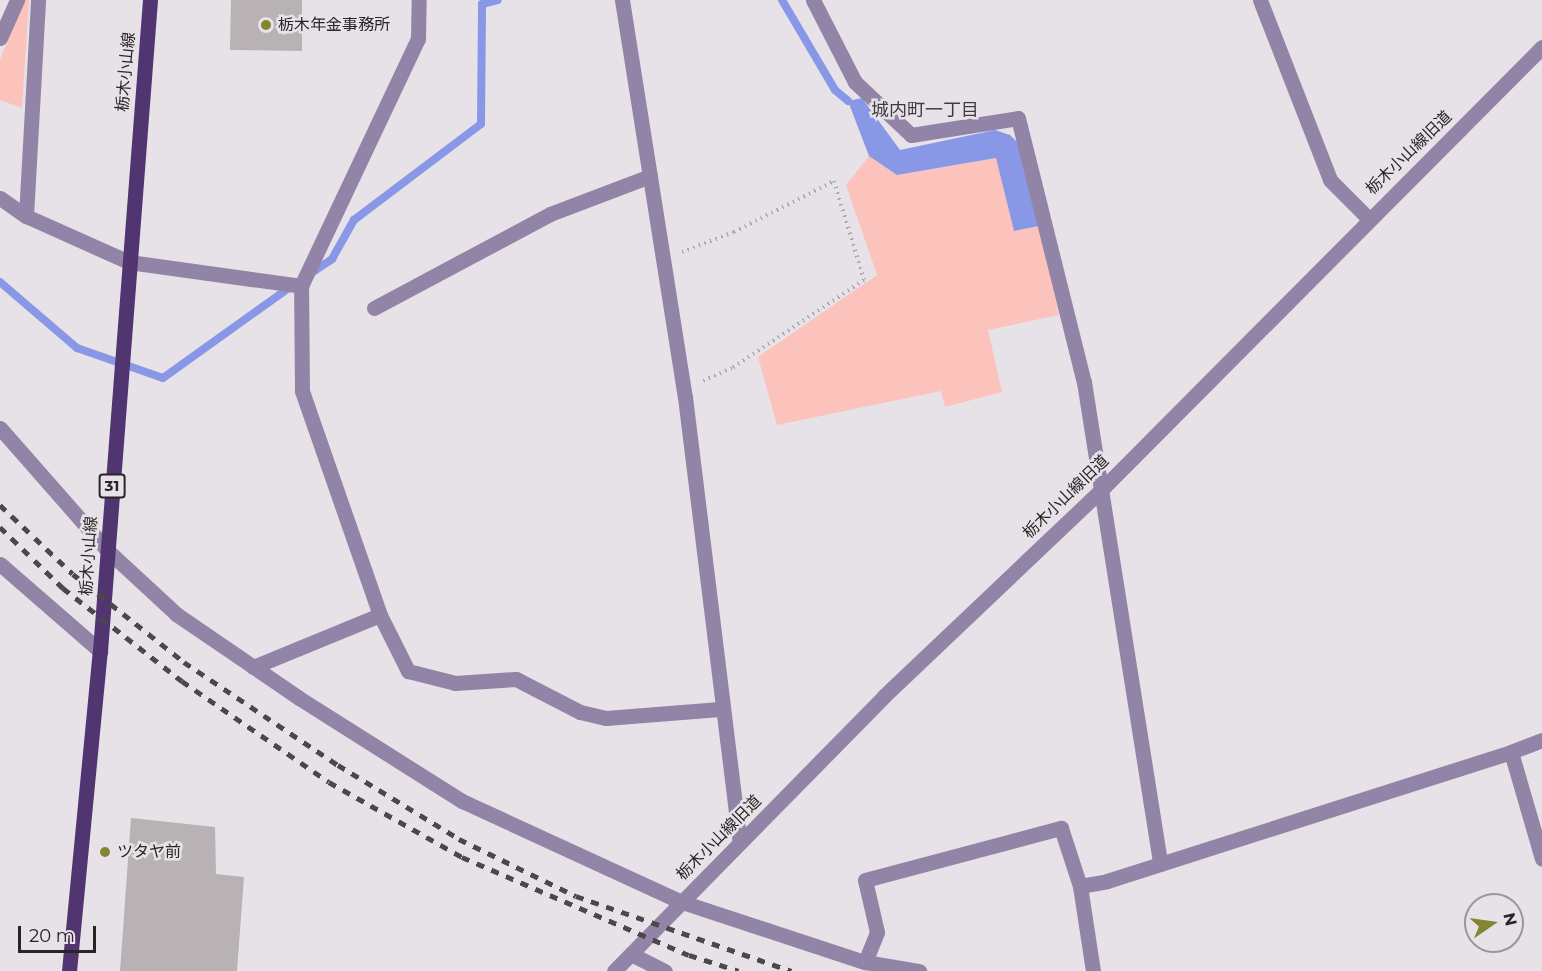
<!DOCTYPE html>
<html>
<head>
<meta charset="utf-8">
<style>
	body { margin:0 }
	#map { position:relative; width:1542px; height:971px; overflow:hidden; background:#e7e2e7; font-family:Montserrat,"Noto Sans JP",sans-serif }
	div>[style] { position:absolute }
	[style*='--x'] { left:calc(var(--x)*1px); top:calc(var(--y)*1px); width:calc(var(--w)*1px); rotate:calc(var(--a)*1deg) }
	.green>* { inset:0; background:#fbc3bb }
	.water>* { inset:0; background:#8997e7 }
	.stream>* { height:8px; margin:-4px; padding:0 4px; transform-origin:4px; border-radius:4px; background:#8997e7 }
	.building>* { inset:0; background:#b8b2b4 }
	.path>* { height:4px; margin-top:-2px; transform-origin:0; background:repeating-linear-gradient(90deg,#ada9ad 0 1.5px,transparent 0 6px) }
	.minor>* { height:15px; margin:-7.5px; padding:0 7.5px; transform-origin:7.5px; border-radius:7.5px; background:#9284a7 }
	.major>* { height:15px; margin:-7.5px; padding:0 7.5px; transform-origin:7.5px; border-radius:7.5px; background:#503570 }
	.rail>* { height:4.5px; margin-top:-2.25px; transform-origin:0; background:repeating-linear-gradient(90deg,#4a484a 0 8px,transparent 0 16px) }
	.dots>* { width:16px; height:16px; translate:-50% -50%; box-sizing:border-box; border:3px solid #e7e2e7; border-radius:50% }
	span { translate:-50% -50%; white-space:nowrap; text-align:center; line-height:1.15; -webkit-text-stroke:5px #e7e2e7; paint-order:stroke }
	.shield-label span { padding:2px 4px; background:#e7e2e7; border:2px solid; border-radius:4px; -webkit-text-stroke-width:0 }
	.shield-label { font-size:15px; color:#272526; font-weight:700 }
	.poi-label { font-size:16px; color:#272526 }
	.left { translate:0 -50%; text-align:left }
	.street-label { font-size:16px; color:#272526 }
	.neighbourhood-label { font-size:18px; color:#3f3b3e }
	.north { position:absolute; left:1464px; top:893px; width:60px; height:60px; box-sizing:border-box; background:#e7e2e7; border:2px solid #9a969a; border-radius:50%; rotate:77deg; font-size:16px; font-weight:700; line-height:24px; text-align:center; color:#272526 }
	.north::after { content:''; display:block; margin:auto; width:21px; height:27px; background:#838530; clip-path:polygon(50% 0,100% 100%,50% 72%,0 100%) }
	.scale { position:absolute; left:18px; top:926px; width:78px; height:27px; box-sizing:border-box; border:3px solid #272526; border-top:0; padding-left:8px; font-size:18px; line-height:21px; white-space:nowrap; color:#272526; -webkit-text-stroke:4px #e7e2e7; paint-order:stroke }
</style>
</head>
<body>
<div id="map">
	<div class="green">
		<div style="clip-path:polygon(24px 0,29px 0,22px 108px,0 100px,0 60px)"></div>
		<div style="clip-path:polygon(869px 156px,897px 175px,997px 158px,1014px 231px,1039px 226px,1059px 315px,988px 330px,1002px 392px,945px 407px,941px 391px,777px 425px,758px 357px,877px 275px,846px 185px)"></div>
	</div>
	<div class="water">
		<div style="clip-path:polygon(862px 98px,900px 150px,995px 130px,1010px 135px,1019px 144px,1039px 226px,1014px 231px,996px 158px,897px 175px,869px 156px,848px 101px)"></div>
	</div>
	<div class="stream">
		<div style="--x:782;--y:0;--w:104;--a:59.5"></div>
		<div style="--x:835;--y:90;--w:17;--a:40"></div>
		<div style="--x:310;--y:274;--w:27;--a:-34"></div>
		<div style="--x:332;--y:259;--w:45;--a:-60.6"></div>
		<div style="--x:354;--y:220;--w:159;--a:-37.1"></div>
		<div style="--x:481;--y:124;--w:120;--a:-89.5"></div>
		<div style="--x:482;--y:4;--w:16;--a:-14"></div>
		<div style="--x:0;--y:282;--w:101;--a:40.6"></div>
		<div style="--x:77;--y:348;--w:91;--a:19.2"></div>
		<div style="--x:163;--y:378;--w:156;--a:-35.6"></div>
	</div>
	<div class="building">
		<div style="clip-path:polygon(231px 0,302px 0,302px 51px,230px 50px)"></div>
		<div style="clip-path:polygon(131px 818px,215px 827px,216px 874px,244px 877px,237px 971px,120px 971px)"></div>
	</div>
	<div class="path">
		<div style="--x:682;--y:252;--w:56;--a:-21"></div>
		<div style="--x:734;--y:232;--w:112;--a:-27"></div>
		<div style="--x:834;--y:181;--w:103;--a:73.1"></div>
		<div style="--x:864;--y:280;--w:159;--a:146.3"></div>
		<div style="--x:732;--y:368;--w:32;--a:156"></div>
	</div>
	<div class="minor">
		<div style="--x:622;--y:0;--w:402;--a:81"></div>
		<div style="--x:685;--y:397;--w:449;--a:83"></div>
		<div style="--x:813;--y:0;--w:92;--a:62.9"></div>
		<div style="--x:855;--y:82;--w:77;--a:43.4"></div>
		<div style="--x:911;--y:135;--w:108;--a:-9"></div>
		<div style="--x:1018;--y:118;--w:272;--a:76"></div>
		<div style="--x:1084;--y:382;--w:488;--a:81"></div>
		<div style="--x:1260;--y:0;--w:193;--a:68.7"></div>
		<div style="--x:1330;--y:180;--w:54;--a:45"></div>
		<div style="--x:0;--y:38;--w:42;--a:-65.9"></div>
		<div style="--x:0;--y:198;--w:32;--a:35"></div>
		<div style="--x:26;--y:216;--w:113;--a:24.1"></div>
		<div style="--x:129;--y:262;--w:174;--a:7.9"></div>
		<div style="--x:26;--y:216;--w:216;--a:-86.8"></div>
		<div style="--x:374;--y:308;--w:200;--a:-28.1"></div>
		<div style="--x:550;--y:214;--w:107;--a:-20.8"></div>
		<div style="--x:0;--y:428;--w:162;--a:48.7"></div>
		<div style="--x:107;--y:550;--w:94;--a:42.8"></div>
		<div style="--x:176;--y:614;--w:149;--a:34.3"></div>
		<div style="--x:299;--y:698;--w:193;--a:32.3"></div>
		<div style="--x:462;--y:801;--w:242;--a:24.7"></div>
		<div style="--x:682;--y:902;--w:193;--a:18.2"></div>
		<div style="--x:865;--y:962;--w:55;--a:9.5"></div>
		<div style="--x:0;--y:564;--w:133;--a:41"></div>
		<div style="--x:380;--y:615;--w:63;--a:63.4"></div>
		<div style="--x:408;--y:671;--w:49;--a:14.3"></div>
		<div style="--x:455;--y:683;--w:61;--a:-3.8"></div>
		<div style="--x:516;--y:679;--w:72;--a:27.3"></div>
		<div style="--x:580;--y:712;--w:27;--a:13"></div>
		<div style="--x:606;--y:718;--w:114;--a:-4.5"></div>
		<div style="--x:253;--y:667;--w:137;--a:-22.3"></div>
		<div style="--x:380;--y:615;--w:237;--a:-109.2"></div>
		<div style="--x:302;--y:391;--w:105;--a:-90.5"></div>
		<div style="--x:301;--y:286;--w:273;--a:-64.7"></div>
		<div style="--x:418;--y:39;--w:39;--a:-89"></div>
		<div style="--x:1542;--y:740;--w:33;--a:159"></div>
		<div style="--x:1511;--y:752;--w:111;--a:73.8"></div>
		<div style="--x:1080;--y:886;--w:27;--a:-10"></div>
		<div style="--x:1107;--y:881;--w:424;--a:-17.7"></div>
		<div style="--x:631;--y:954;--w:38;--a:27"></div>
		<div style="--x:865;--y:962;--w:32;--a:-68"></div>
		<div style="--x:877;--y:932;--w:53;--a:-103"></div>
		<div style="--x:865;--y:880;--w:203;--a:-14.9"></div>
		<div style="--x:1061;--y:828;--w:61;--a:71.9"></div>
		<div style="--x:1080;--y:886;--w:86;--a:81.3"></div>
		<div style="--x:614;--y:971;--w:385;--a:-45.5"></div>
		<div style="--x:884;--y:696;--w:303;--a:-43.5"></div>
		<div style="--x:1104;--y:487;--w:621;--a:-45.13"></div>
	</div>
	<div class="major">
		<div style="--x:69;--y:971;--w:321;--a:-84.5"></div>
		<div style="--x:100;--y:651;--w:653;--a:-85.61"></div>
	</div>
	<div class="rail">
		<div style="--x:0;--y:505;--w:100;--a:43.4"></div>
		<div style="--x:73;--y:574;--w:142;--a:38.4"></div>
		<div style="--x:184;--y:662;--w:185;--a:33.8"></div>
		<div style="--x:338;--y:765;--w:142;--a:31.4"></div>
		<div style="--x:459;--y:839;--w:130;--a:26"></div>
		<div style="--x:576;--y:896;--w:228;--a:19.2"></div>
		<div style="--x:0;--y:527;--w:88;--a:44.1"></div>
		<div style="--x:63;--y:588;--w:151;--a:38"></div>
		<div style="--x:182;--y:681;--w:178;--a:34.5"></div>
		<div style="--x:329;--y:782;--w:153;--a:29.4"></div>
		<div style="--x:462;--y:857;--w:247;--a:23.4"></div>
		<div style="--x:689;--y:955;--w:52;--a:17.7"></div>
	</div>
	<div class="dots">
		<div style="left:266px;top:25px;background:#838530"></div>
		<div style="left:105px;top:852px;background:#838530"></div>
	</div>
	<div class="shield-label">
		<span style="left:112px;top:486px">31</span>
	</div>
	<div class="poi-label">
		<span class="left" style="left:278px;top:25px">栃木年金事務所</span>
		<span class="left" style="left:117px;top:852px">ツタヤ前</span>
	</div>
	<div class="street-label">
		<span style="left:126px;top:72px;rotate:-85deg">栃木小山線</span>
		<span style="left:1409px;top:153px;rotate:-44deg">栃木小山線旧道</span>
		<span style="left:1066px;top:497px;rotate:-44deg">栃木小山線旧道</span>
		<span style="left:89px;top:556px;rotate:-86deg">栃木小山線</span>
		<span style="left:719px;top:838px;rotate:-45deg">栃木小山線旧道</span>
	</div>
	<div class="neighbourhood-label">
		<span style="left:925px;top:110px">城内町一丁目</span>
	</div>
	<div class="north">N</div>
	<div class="scale">20 m</div>
</div>
</body>
</html>
